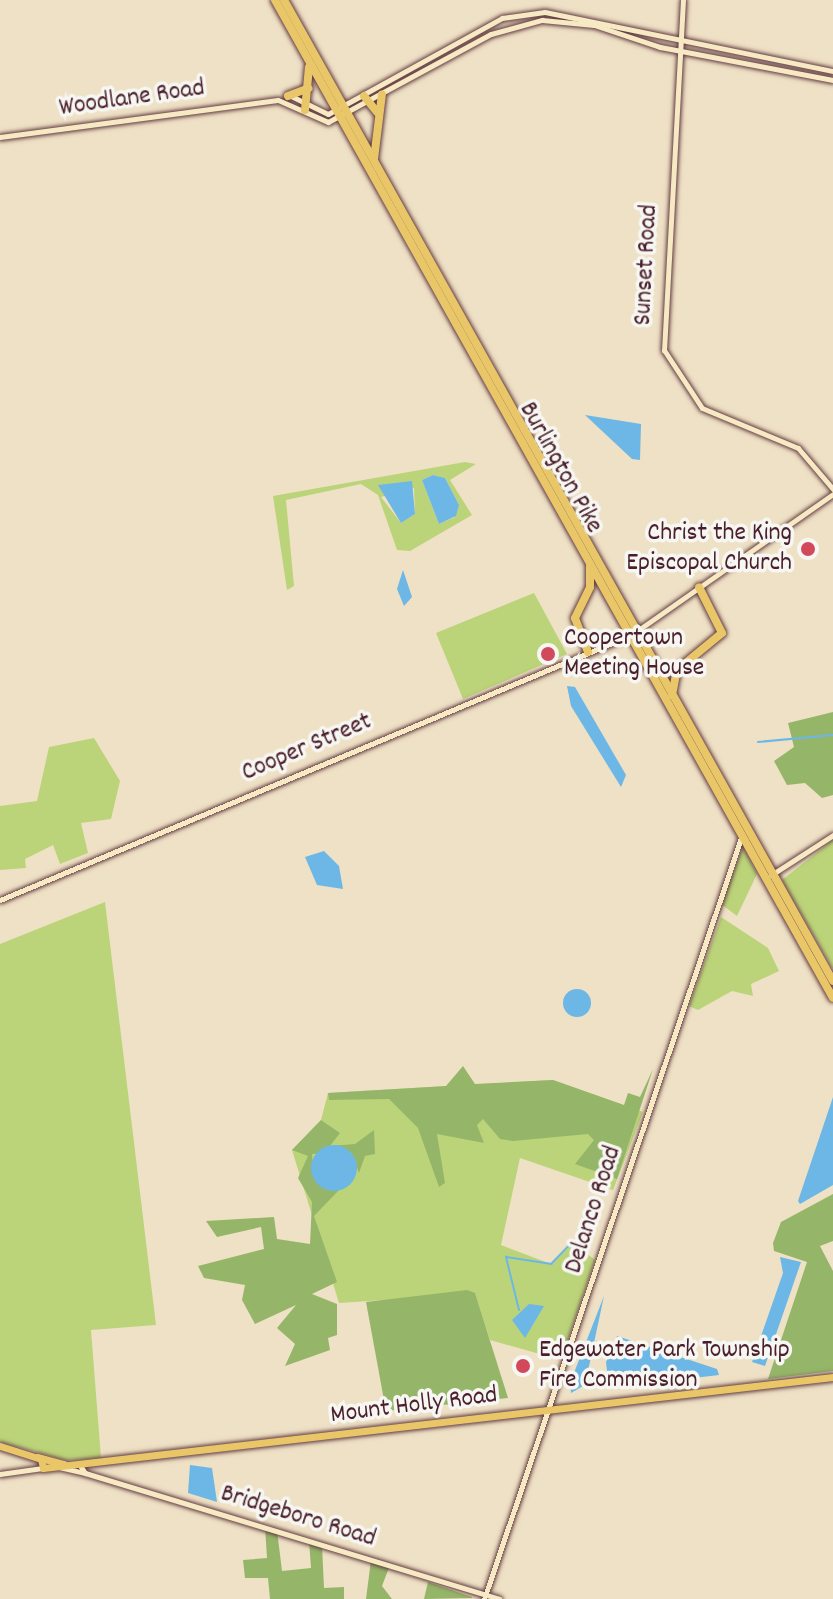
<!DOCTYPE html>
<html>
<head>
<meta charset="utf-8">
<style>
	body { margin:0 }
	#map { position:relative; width:833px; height:1599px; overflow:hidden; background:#efe1c5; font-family:Dekko,sans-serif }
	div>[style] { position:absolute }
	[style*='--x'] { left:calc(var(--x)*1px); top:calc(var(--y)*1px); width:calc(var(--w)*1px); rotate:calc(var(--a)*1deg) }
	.green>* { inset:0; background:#bcd479 }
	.forest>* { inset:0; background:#95b669 }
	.water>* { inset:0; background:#6cb7e5 }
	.round { border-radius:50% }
	.stream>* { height:2px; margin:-1px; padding:0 1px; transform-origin:1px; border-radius:1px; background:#6cb7e5 }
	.roads { filter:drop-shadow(0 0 2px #633c42) drop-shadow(0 0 2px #633c42) }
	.secondary>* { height:5px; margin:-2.5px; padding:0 2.5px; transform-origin:2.5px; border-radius:2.5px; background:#f6e9c3 }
	.primary>* { height:7px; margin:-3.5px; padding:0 3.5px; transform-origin:3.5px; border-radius:3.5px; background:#e9c769 }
	.highway>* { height:8px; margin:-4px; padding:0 4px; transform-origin:4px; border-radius:4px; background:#e9c769 }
	.dots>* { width:22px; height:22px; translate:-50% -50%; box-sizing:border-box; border:4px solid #f6f6f2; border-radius:50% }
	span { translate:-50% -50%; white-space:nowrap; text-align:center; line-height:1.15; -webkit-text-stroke:7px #f6f6f2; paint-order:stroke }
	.street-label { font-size:26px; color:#4a1f2b }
	.poi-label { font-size:26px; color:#4a1f2b }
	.right { translate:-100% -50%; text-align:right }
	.left { translate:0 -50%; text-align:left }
</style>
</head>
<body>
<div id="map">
	<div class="green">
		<div style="clip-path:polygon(evenodd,465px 462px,476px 464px,450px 480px,472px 515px,410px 551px,397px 550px,378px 495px,361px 484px,286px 500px,294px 586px,287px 590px,273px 496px,465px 462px,433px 475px,445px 478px,459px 505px,455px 517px,439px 524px,422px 480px,433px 475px,465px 462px,414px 488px,415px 514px,401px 523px,381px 497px,414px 488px)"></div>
		<div style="clip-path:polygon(534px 593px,567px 654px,463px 699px,436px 633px)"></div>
		<div style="clip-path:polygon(94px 738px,120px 781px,111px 819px,81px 823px,88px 853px,60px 864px,53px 845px,25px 859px,26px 868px,0 870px,0 806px,37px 801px,49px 747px)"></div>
		<div style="clip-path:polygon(833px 840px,833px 969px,782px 880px)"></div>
		<div style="clip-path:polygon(743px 847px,757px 874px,737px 916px,721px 904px)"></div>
		<div style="clip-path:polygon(105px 902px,156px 1325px,91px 1330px,101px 1458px,66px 1460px,0 1442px,0 944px)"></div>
		<div style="clip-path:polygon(721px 917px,768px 948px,779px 971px,751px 984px,753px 996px,732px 991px,698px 1010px,689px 1006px)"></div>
		<div style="clip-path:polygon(553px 1080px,643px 1112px,613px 1190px,520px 1158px,501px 1245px,551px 1264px,572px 1242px,595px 1260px,561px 1360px,490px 1340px,475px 1294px,339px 1303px,292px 1150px,321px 1120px,328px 1093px)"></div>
	</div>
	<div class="forest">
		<div style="clip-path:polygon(833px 712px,833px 795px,822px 798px,805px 783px,787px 785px,774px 761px,794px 747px,788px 723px)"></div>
		<div style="clip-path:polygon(463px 1066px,475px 1084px,553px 1080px,624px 1105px,628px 1093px,640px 1097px,653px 1069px,617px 1179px,575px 1164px,594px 1140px,588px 1134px,513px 1141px,500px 1139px,483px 1119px,477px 1125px,484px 1143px,437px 1134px,445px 1183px,439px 1187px,418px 1128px,389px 1099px,329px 1100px,328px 1093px,446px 1086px)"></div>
		<div style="clip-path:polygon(321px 1120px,340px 1133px,330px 1146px,355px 1144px,374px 1130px,375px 1154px,365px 1156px,359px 1173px,351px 1152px,312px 1154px,314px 1179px,342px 1187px,314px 1216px,337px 1282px,312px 1294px,337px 1304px,337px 1335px,328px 1338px,330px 1350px,285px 1366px,295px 1344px,277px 1328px,296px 1305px,255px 1324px,242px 1300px,245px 1285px,204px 1278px,198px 1266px,264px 1249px,261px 1227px,217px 1237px,206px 1221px,274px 1217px,277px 1239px,310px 1244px,312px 1202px,298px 1178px,308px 1156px,292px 1150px)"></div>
		<div style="clip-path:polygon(833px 1194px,833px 1241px,820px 1246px,833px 1271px,833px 1371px,768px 1379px,807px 1262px,774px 1251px,773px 1243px,781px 1222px)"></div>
		<div style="clip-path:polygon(467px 1290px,475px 1293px,508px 1398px,386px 1411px,366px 1302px)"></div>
		<div style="clip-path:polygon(265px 1527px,277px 1530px,282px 1571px,311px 1568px,309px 1540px,322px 1545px,324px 1588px,344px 1587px,344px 1599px,270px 1599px,268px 1578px,245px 1578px,243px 1560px,267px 1558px)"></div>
		<div style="clip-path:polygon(371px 1560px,390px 1565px,382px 1586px,392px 1599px,366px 1599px)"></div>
		<div style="clip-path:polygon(428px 1582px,472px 1597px,472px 1598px,424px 1599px)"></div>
	</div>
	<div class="water">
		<div style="clip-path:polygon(585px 415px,641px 424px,640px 460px,632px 459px)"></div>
		<div style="clip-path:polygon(433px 475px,445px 478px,459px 505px,456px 516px,439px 524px,422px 480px)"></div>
		<div style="clip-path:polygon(412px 481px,415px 514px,401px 523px,378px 485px)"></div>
		<div style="clip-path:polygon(403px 570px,412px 597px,404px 606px,397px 589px)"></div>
		<div style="clip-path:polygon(567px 686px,575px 687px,626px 775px,621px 787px,571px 706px)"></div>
		<div style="clip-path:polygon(324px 851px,339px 866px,343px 889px,317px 885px,305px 857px)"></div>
		<div class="round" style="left:563px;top:989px;width:28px;height:28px"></div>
		<div style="clip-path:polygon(833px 1097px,833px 1185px,800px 1204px,798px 1201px)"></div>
		<div class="round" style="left:311px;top:1145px;width:46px;height:46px"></div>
		<div style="clip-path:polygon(780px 1257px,801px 1262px,765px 1366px,752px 1362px,783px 1273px)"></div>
		<div style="clip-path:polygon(604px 1296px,585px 1385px,571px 1393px,570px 1383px)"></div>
		<div style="clip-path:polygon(529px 1304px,544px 1306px,525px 1338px,512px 1320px)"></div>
		<div style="clip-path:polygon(617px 1336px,717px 1369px,719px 1375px,609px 1388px,606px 1362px)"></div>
		<div style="clip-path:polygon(190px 1465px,212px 1468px,217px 1502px,188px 1493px)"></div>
	</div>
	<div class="stream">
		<div style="--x:758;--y:742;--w:75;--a:-5.3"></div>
		<div style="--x:519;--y:1310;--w:55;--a:-103.8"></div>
		<div style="--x:506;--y:1257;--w:46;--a:8.8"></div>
		<div style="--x:551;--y:1264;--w:30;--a:-46"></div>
	</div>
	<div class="roads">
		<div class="secondary">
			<div style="--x:683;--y:0;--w:351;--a:93.1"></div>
			<div style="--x:664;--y:350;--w:69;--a:56.8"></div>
			<div style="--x:702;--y:408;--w:104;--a:22.6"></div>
			<div style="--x:798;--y:448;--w:54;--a:49.5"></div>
			<div style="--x:291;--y:96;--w:41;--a:25.9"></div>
			<div style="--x:328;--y:114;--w:199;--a:-28.9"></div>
			<div style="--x:502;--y:18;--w:43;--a:-7.9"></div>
			<div style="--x:545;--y:12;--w:294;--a:11.6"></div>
			<div style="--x:0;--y:137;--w:280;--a:-7.6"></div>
			<div style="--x:278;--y:100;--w:55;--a:23.7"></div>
			<div style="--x:328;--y:122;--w:185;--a:-28.4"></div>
			<div style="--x:491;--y:34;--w:53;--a:-15.4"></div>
			<div style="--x:542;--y:20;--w:52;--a:5.5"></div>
			<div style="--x:594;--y:25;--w:70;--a:18.4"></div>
			<div style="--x:660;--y:47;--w:176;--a:10.8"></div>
			<div style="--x:771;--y:875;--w:74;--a:-32.8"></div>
			<div style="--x:0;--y:900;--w:684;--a:-22.78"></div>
			<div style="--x:631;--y:635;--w:246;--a:-34.9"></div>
			<div style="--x:79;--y:1464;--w:11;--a:56"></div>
			<div style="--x:85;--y:1473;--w:433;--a:16.9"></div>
			<div style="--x:59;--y:1467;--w:27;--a:13"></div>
			<div style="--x:0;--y:1474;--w:43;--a:-7.9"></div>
			<div style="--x:484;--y:1599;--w:806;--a:-71.34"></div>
		</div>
		<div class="primary">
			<div style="--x:0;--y:1446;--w:43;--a:17.6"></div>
			<div style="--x:41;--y:1459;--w:9;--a:77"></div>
			<div style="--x:43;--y:1468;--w:795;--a:-6.57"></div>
			<div style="--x:37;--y:1457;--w:28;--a:15"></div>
		</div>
		<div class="highway">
			<div style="--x:275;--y:0;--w:1143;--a:60.79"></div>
			<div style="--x:284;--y:0;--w:1124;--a:60.77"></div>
			<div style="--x:288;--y:96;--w:22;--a:-21"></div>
			<div style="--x:364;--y:96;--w:21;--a:51"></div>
			<div style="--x:305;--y:110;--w:43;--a:-84.7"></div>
			<div style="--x:374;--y:159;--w:65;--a:-83"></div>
			<div style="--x:588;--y:652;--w:36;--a:-111"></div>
			<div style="--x:575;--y:618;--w:34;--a:-64"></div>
			<div style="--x:590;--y:587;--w:21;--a:-90"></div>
			<div style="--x:672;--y:695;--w:25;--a:-79"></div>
			<div style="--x:677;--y:670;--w:58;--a:-39.4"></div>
			<div style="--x:722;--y:633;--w:51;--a:-116.6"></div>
		</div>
	</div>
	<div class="dots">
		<div style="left:808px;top:549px;background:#d1495b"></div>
		<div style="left:548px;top:654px;background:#d1495b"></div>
		<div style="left:523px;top:1366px;background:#d1495b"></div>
	</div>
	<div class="street-label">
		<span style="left:132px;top:99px;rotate:-8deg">Woodlane Road</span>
		<span style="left:647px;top:265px;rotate:-87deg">Sunset Road</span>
		<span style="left:560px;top:468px;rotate:61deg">Burlington Pike</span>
		<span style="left:307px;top:748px;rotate:-23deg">Cooper Street</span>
		<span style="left:594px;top:1210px;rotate:-72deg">Delanco Road</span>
		<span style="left:414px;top:1406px;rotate:-7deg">Mount Holly Road</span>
		<span style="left:298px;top:1517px;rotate:17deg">Bridgeboro Road</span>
	</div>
	<div class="poi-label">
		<span class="right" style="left:792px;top:549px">Christ the King<br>Episcopal Church</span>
		<span class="left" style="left:564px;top:654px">Coopertown<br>Meeting House</span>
		<span class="left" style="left:539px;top:1366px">Edgewater Park Township<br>Fire Commission</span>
	</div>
</div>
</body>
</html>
